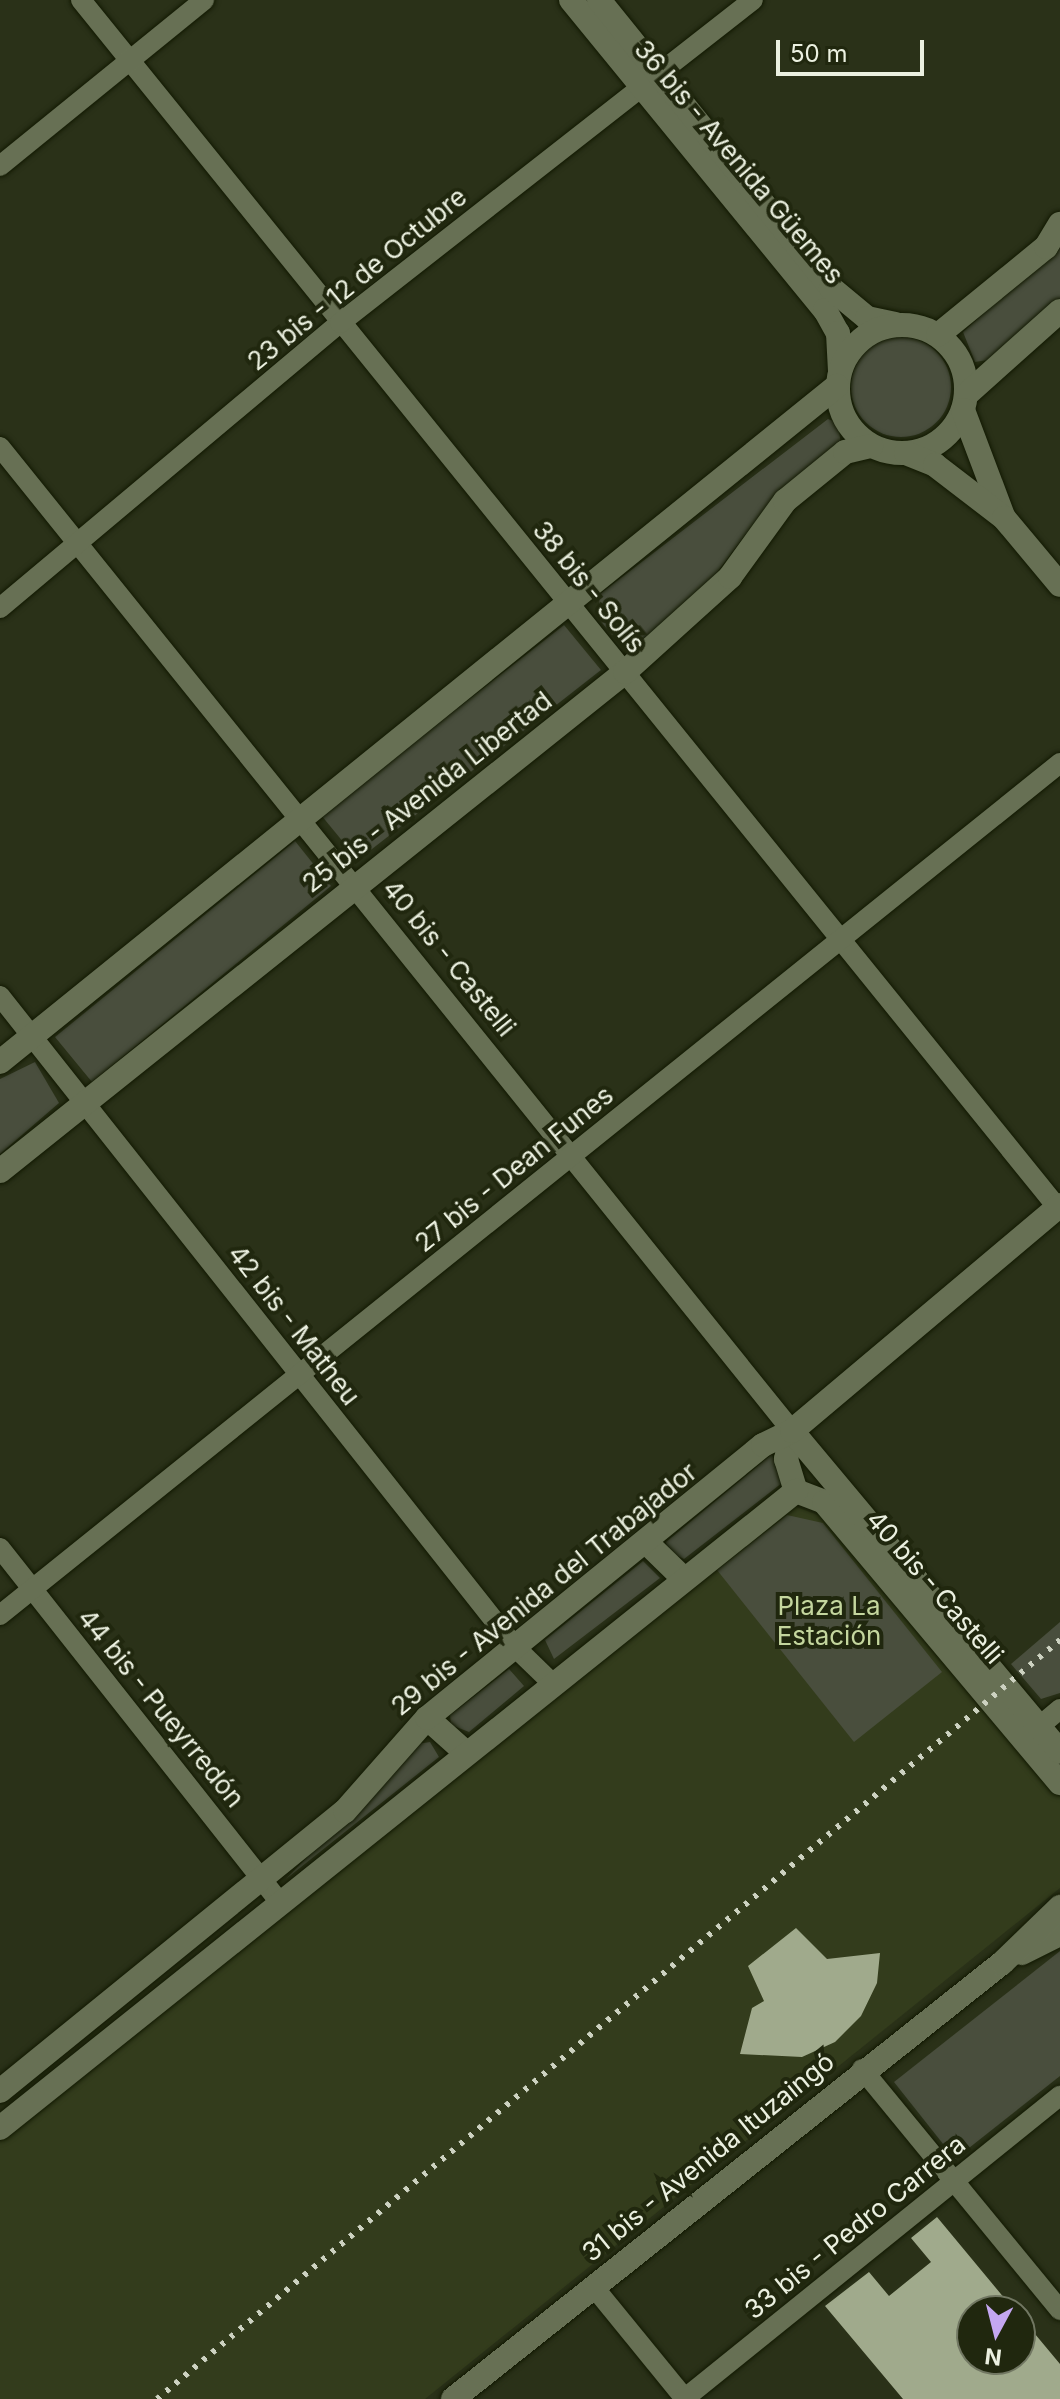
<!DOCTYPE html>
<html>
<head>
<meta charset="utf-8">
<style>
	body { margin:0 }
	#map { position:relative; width:1060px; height:2399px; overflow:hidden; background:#2a3118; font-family:Inter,sans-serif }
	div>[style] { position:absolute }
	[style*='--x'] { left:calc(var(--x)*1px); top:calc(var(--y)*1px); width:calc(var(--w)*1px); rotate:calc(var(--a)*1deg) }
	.built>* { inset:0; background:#333c1c }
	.green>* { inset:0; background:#494e3d }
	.round { border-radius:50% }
	.building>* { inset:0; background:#a0aa8c }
	.roads { filter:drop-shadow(0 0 2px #121902) drop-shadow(0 0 2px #121902) }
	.minor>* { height:20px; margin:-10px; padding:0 10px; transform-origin:10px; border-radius:10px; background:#677054 }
	.tertiary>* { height:24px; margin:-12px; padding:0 12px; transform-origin:12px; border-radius:12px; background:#677054 }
	.secondary>* { height:24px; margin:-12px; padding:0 12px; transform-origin:12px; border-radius:12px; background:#677054 }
	.secondary>.ring { margin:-12px; padding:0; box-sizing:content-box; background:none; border:24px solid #677054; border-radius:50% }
	.rail>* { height:6px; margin-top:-3px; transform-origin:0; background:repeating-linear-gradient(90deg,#cdd2c1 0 4px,transparent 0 12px) }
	span { translate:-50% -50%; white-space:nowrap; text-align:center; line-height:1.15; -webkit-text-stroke:8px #20270e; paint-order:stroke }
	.street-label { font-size:26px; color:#ebf0e0 }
	.park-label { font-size:26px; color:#c4d69e }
	.north { position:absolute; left:956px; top:2295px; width:80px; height:80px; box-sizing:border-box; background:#20270e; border:2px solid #717762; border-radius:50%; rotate:187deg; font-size:22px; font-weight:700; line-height:32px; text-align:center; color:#ebf0e0 }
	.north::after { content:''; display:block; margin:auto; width:28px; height:36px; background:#c4a7f1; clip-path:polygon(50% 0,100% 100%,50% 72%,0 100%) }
	.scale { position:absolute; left:776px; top:40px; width:148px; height:36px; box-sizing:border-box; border:4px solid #ebf0e0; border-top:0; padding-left:10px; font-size:24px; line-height:28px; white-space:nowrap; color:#ebf0e0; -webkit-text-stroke:6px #20270e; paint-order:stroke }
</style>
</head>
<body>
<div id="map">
	<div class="built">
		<div style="clip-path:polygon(791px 1505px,831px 1520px,1060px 1797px,1060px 1888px,425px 2399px,0 2399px,0 2141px)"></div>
	</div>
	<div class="green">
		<div style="clip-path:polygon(1060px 244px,1060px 299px,988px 360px,975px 362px,963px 332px)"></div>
		<div class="round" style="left:851px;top:337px;width:100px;height:100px"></div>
		<div style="clip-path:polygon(828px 419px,838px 423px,841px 445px,770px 502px,715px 575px,641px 642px,618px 642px,598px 618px,600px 594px)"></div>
		<div style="clip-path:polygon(564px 625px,601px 670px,358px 860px,321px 815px)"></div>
		<div style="clip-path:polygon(295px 841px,331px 886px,92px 1082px,55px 1037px)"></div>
		<div style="clip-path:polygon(35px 1062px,59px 1103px,0 1154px,0 1079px)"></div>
		<div style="clip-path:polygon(772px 1454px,782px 1483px,684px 1559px,667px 1551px,666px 1542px)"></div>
		<div style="clip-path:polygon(787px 1515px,823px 1523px,942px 1672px,854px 1742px,717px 1570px)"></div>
		<div style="clip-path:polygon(643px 1561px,660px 1578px,554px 1659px,545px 1640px)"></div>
		<div style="clip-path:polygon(1060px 1622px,1060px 1693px,1041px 1699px,1011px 1664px)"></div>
		<div style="clip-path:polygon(509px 1669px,524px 1686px,469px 1732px,451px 1725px,450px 1715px)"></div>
		<div style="clip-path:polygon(430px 1742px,439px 1757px,286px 1879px,417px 1744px)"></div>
		<div style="clip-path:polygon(1060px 1951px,1060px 2076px,955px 2159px,894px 2082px)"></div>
	</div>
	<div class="building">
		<div style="clip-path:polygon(796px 1928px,827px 1959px,880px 1953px,877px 1983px,861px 2016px,835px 2042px,802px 2057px,740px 2054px,752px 2008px,764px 2001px,748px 1966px)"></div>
		<div style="clip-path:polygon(937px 2217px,1015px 2311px,972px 2311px,972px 2359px,1020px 2359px,1020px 2316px,1060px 2364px,1060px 2399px,903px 2399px,825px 2306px,869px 2272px,889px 2296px,931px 2262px,911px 2238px)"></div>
	</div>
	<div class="roads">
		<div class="minor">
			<div style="--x:81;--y:0;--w:1552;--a:51.04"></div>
			<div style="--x:0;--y:166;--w:263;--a:-39.1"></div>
			<div style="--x:0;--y:447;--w:1263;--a:51.17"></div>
			<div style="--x:0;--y:608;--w:444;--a:-40"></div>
			<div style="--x:340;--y:323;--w:524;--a:-38.03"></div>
			<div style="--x:0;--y:996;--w:831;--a:51.64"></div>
			<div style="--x:516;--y:1648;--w:49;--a:44.2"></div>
			<div style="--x:0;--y:1548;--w:450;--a:51.7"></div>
			<div style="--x:0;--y:1615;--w:1360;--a:-38.79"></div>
			<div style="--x:1028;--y:1736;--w:42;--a:-40.2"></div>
			<div style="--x:862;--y:2069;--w:312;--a:50.6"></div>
			<div style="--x:593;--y:2286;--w:146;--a:50.8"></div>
			<div style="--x:684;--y:2399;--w:483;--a:-38.9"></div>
		</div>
		<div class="tertiary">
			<div style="--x:792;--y:1431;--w:29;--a:102"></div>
			<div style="--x:786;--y:1459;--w:34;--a:73"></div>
			<div style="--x:796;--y:1491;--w:30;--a:21"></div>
			<div style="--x:824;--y:1502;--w:367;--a:50"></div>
			<div style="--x:792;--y:1431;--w:418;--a:50.1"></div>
			<div style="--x:648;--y:1544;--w:46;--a:44.1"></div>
			<div style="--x:427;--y:1718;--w:51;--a:41.8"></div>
			<div style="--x:1022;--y:1953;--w:42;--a:-26.6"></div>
			<div style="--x:0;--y:2091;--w:444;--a:-39.1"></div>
			<div style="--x:345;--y:1811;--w:124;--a:-48.6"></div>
			<div style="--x:427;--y:1718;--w:433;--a:-39.1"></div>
			<div style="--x:763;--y:1445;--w:32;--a:-26"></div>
			<div style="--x:792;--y:1431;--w:351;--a:-40.1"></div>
			<div style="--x:0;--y:2128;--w:1020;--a:-38.67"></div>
			<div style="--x:453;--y:2399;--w:701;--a:-38.46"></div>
			<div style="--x:1002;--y:1963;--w:81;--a:-44"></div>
		</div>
		<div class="secondary">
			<div style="--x:571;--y:0;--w:401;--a:50.7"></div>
			<div style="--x:825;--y:310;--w:26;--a:61"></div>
			<div style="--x:838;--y:333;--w:37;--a:87"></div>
			<div style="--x:599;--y:0;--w:370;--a:51.1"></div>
			<div style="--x:831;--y:288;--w:47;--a:39.8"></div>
			<div style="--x:867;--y:318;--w:29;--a:12"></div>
			<div class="ring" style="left:838px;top:325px;width:104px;height:104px"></div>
			<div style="--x:938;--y:335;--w:139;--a:-39.2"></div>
			<div style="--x:1046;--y:247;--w:27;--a:-59"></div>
			<div style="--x:966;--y:395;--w:126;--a:-41.8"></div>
			<div style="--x:963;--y:410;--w:113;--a:69.3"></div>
			<div style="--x:906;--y:453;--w:31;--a:22"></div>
			<div style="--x:935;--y:465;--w:87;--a:37.5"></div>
			<div style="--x:1004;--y:518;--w:87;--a:50.1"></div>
			<div style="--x:0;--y:1062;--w:1076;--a:-38.93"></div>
			<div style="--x:0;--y:1171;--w:800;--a:-38.6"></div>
			<div style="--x:625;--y:672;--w:142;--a:-42.1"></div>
			<div style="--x:730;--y:577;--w:94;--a:-54.1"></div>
			<div style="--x:785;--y:501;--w:77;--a:-39.2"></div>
			<div style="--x:845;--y:452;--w:27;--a:-13"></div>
		</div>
	</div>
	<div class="rail">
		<div style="--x:157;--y:2399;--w:1180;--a:-40.05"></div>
	</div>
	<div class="street-label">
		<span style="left:739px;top:162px;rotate:50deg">36 bis - Avenida Güemes</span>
		<span style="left:357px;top:279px;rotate:-39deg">23 bis - 12 de Octubre</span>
		<span style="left:589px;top:587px;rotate:51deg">38 bis - Solís</span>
		<span style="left:427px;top:792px;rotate:-38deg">25 bis - Avenida Libertad</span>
		<span style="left:449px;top:958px;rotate:51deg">40 bis - Castelli</span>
		<span style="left:514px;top:1169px;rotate:-39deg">27 bis - Dean Funes</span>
		<span style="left:294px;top:1325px;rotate:52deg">42 bis - Matheu</span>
		<span style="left:935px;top:1587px;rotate:49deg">40 bis - Castelli</span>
		<span style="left:544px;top:1589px;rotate:-39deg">29 bis - Avenida del Trabajador</span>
		<span style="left:161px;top:1708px;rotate:51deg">44 bis - Pueyrredón</span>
		<span style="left:708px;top:2157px;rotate:-39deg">31 bis - Avenida Ituzaingó</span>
		<span style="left:855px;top:2227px;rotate:-39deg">33 bis - Pedro Carrera</span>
	</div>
	<div class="park-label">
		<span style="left:829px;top:1621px">Plaza La<br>Estación</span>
	</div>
	<div class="north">N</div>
	<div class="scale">50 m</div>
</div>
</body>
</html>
